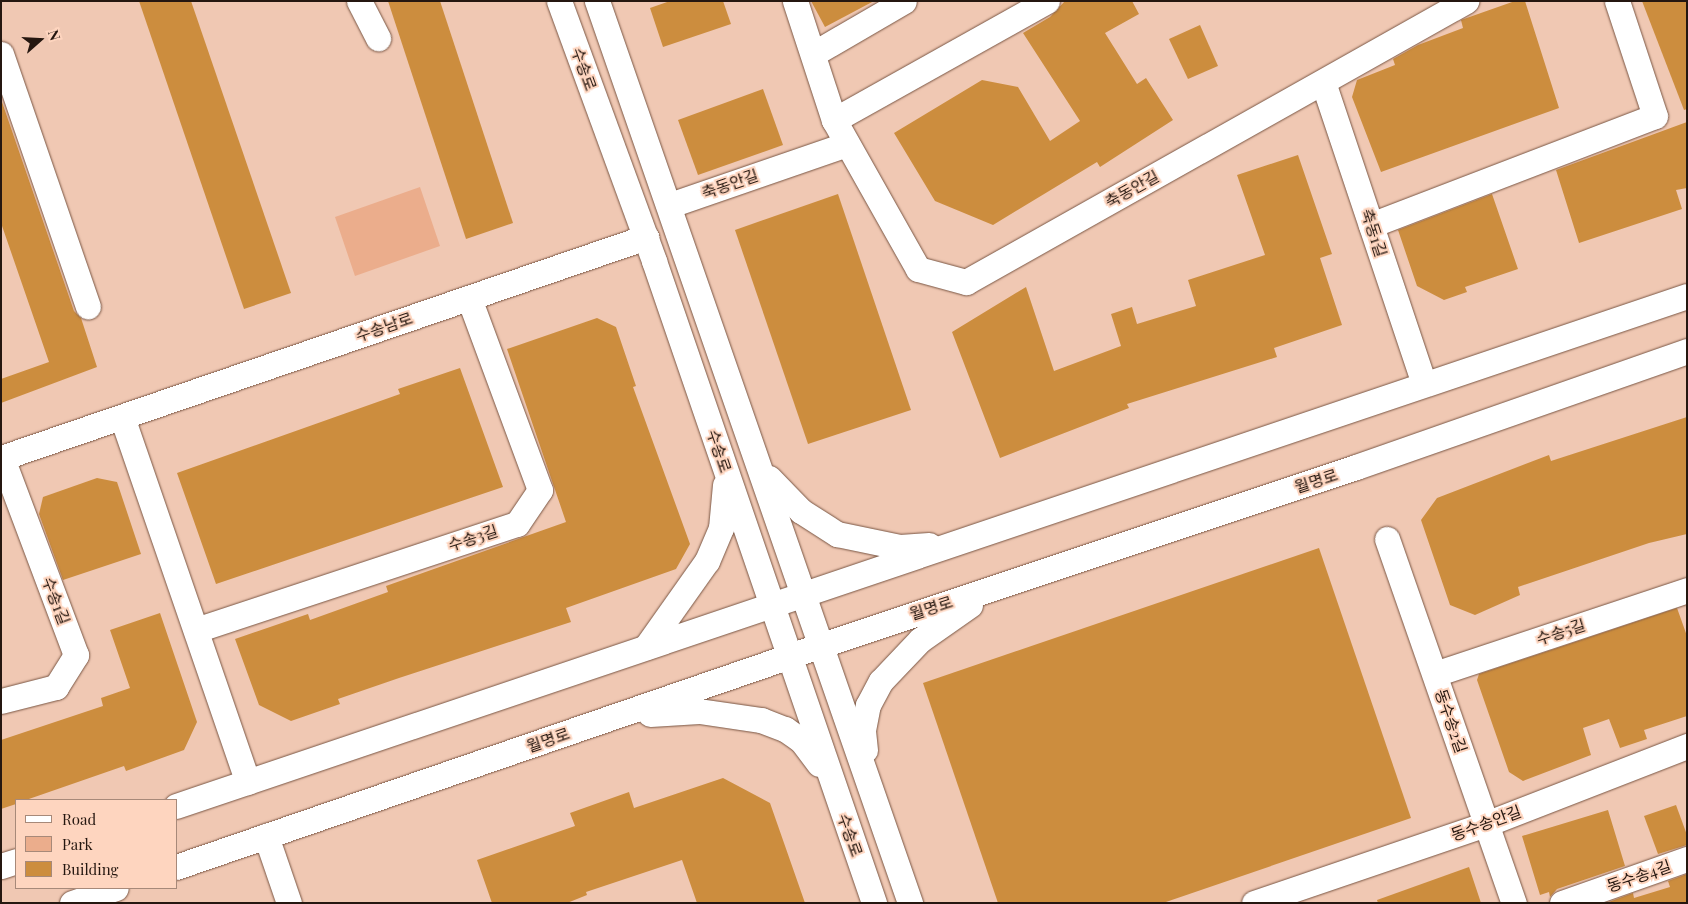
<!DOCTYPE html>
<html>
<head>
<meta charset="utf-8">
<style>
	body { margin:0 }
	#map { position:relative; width:1688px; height:904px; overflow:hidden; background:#f0c8b3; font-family:"Playfair Display","Noto Sans KR",serif }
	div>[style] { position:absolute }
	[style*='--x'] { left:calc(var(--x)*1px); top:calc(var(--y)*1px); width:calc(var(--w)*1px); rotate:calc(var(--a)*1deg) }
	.green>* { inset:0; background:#ebad8c }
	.building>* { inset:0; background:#cc8d3e }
	.roads { filter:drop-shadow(0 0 1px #795644) drop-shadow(0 0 1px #795644) }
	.minor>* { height:25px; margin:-12.5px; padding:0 12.5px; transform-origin:12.5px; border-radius:12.5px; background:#fff }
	span { translate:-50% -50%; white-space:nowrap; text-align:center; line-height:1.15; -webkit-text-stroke:4px #fed5bf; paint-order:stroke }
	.street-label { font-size:16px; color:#251710 }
	.frame { position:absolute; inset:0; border:2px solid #251710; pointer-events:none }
	.legend { position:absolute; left:15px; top:799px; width:162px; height:90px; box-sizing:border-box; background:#fed5bf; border:1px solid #a78979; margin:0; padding:6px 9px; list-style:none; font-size:15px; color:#251710 }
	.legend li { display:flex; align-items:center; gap:10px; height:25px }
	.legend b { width:25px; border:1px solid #a78979 }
	.north { position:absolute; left:15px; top:15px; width:50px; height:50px; -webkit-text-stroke:4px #fed5bf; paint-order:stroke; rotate:71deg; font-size:14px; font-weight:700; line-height:20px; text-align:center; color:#251710 }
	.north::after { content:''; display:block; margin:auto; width:18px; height:22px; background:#251710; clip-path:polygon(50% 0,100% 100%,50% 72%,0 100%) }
</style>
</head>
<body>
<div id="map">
	<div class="green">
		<div style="clip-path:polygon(420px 187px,440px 246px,355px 276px,335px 217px)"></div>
	</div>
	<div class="building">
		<div style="clip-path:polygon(139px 1px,191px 1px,291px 293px,244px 309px)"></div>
		<div style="clip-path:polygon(388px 1px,440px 1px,513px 223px,466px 239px)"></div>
		<div style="clip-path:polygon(670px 1px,723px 1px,731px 24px,663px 47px,650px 8px)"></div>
		<div style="clip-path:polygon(811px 1px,874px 1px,825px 27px)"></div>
		<div style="clip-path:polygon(1065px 1px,1132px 1px,1139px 14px,1105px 33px,1137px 84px,1146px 78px,1173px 120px,1100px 167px,1097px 162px,993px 225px,935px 201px,894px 133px,982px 80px,1018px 87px,1050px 141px,1080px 121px,1023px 33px,1050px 17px)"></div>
		<div style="clip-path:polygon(1515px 1px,1525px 1px,1559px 108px,1381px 172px,1352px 97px,1357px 80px,1395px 65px,1393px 59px,1418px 45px,1463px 28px,1461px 20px)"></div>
		<div style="clip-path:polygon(1642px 1px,1687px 1px,1687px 109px,1684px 110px)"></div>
		<div style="clip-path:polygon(1200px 25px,1218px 66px,1188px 79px,1169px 39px)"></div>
		<div style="clip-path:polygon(763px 89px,783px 145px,698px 175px,678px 120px)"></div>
		<div style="clip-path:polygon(1px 99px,74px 311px,81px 318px,97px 367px,1px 403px,1px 379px,49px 362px,1px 223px)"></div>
		<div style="clip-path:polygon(1687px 122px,1687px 188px,1676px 190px,1682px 209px,1579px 243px,1556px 170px)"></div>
		<div style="clip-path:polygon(1298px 155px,1332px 254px,1320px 258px,1342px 325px,1274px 348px,1277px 357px,1127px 404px,1129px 408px,1000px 458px,952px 332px,1026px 287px,1054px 371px,1121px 346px,1111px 314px,1132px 307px,1137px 324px,1196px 306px,1188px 280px,1265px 255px,1237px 175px)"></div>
		<div style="clip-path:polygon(838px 194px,911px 410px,808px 444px,735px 230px)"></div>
		<div style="clip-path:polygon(1492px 194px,1518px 269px,1465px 287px,1467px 292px,1444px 300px,1417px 286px,1398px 230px)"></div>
		<div style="clip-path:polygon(597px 318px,616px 327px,636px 386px,633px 387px,690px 544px,676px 569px,566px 608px,571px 622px,399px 678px,338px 699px,340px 704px,291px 721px,259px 705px,235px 639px,308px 614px,310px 620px,388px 592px,386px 586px,566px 522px,507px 349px)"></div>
		<div style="clip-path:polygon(460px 368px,503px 487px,216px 584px,177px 473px,400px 394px,398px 389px)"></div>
		<div style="clip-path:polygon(1687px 417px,1687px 534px,1649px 543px,1518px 587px,1520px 595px,1475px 615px,1450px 605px,1421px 520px,1437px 498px,1549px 455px,1551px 461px)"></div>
		<div style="clip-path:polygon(97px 478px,117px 482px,141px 554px,63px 580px,39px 514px,43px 497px)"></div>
		<div style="clip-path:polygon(1319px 548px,1411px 818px,1163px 903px,998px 903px,923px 683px)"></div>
		<div style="clip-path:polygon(1677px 608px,1687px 636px,1687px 716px,1644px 730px,1647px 739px,1620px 748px,1609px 719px,1583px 728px,1591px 755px,1523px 781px,1509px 772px,1477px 680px,1479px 674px)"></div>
		<div style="clip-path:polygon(160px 613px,197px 722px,184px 750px,126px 771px,124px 766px,26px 800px,16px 800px,16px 804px,1px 809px,1px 740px,103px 706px,101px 698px,130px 688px,110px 630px)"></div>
		<div style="clip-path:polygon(723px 778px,770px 803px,805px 903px,697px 903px,682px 860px,586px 892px,587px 895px,567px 903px,492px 903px,477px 860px,575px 826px,570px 813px,629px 792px,634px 808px)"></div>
		<div style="clip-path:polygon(1676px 805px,1687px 835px,1687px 845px,1658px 854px,1644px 816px)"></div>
		<div style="clip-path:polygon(1608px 810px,1625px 866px,1557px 889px,1550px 897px,1549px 892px,1540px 895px,1522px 836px)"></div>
		<div style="clip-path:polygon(1469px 867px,1481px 903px,1378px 903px,1377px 900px)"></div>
		<div style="clip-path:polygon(1687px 874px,1687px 903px,1606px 903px,1633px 893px,1634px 898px,1670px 887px,1668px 881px)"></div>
	</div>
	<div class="roads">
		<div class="minor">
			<div style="--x:359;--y:1;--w:42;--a:62.8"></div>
			<div style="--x:559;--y:1;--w:277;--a:69.9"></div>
			<div style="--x:654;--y:261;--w:679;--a:71.08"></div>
			<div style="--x:597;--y:1;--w:955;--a:70.86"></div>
			<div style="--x:795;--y:1;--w:125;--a:71.9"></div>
			<div style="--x:834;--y:120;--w:171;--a:60.6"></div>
			<div style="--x:918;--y:269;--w:50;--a:15.2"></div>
			<div style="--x:966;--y:282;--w:574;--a:-29.34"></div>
			<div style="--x:1;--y:54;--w:267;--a:71"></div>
			<div style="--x:813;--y:54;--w:105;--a:-30.2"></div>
			<div style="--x:1323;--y:82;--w:317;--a:71.5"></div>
			<div style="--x:834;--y:120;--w:244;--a:-29.2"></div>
			<div style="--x:670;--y:205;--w:187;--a:-19"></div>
			<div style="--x:1371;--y:225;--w:304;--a:-21"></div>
			<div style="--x:1655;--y:116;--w:121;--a:-108.3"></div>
			<div style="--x:122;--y:417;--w:386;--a:71"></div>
			<div style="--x:1;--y:458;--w:682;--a:-18.91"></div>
			<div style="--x:769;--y:478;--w:46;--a:45.9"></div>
			<div style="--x:801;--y:511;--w:43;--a:32.6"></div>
			<div style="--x:837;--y:534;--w:64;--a:11.7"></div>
			<div style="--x:900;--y:547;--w:29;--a:-4"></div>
			<div style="--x:1387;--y:539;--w:386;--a:70.8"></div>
			<div style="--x:196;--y:630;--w:338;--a:-18.3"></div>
			<div style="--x:517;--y:524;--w:41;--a:-55.9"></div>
			<div style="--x:540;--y:490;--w:205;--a:-110.3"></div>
			<div style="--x:646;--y:647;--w:105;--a:-54.7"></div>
			<div style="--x:707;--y:561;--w:36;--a:-67"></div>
			<div style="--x:721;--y:528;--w:43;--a:-84.7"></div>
			<div style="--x:1435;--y:674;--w:266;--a:-18.4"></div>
			<div style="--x:1;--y:701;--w:57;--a:-14.3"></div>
			<div style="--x:56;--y:687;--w:38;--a:-58"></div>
			<div style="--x:76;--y:655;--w:210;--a:-110.6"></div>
			<div style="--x:650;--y:714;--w:49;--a:-3.5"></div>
			<div style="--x:699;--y:711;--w:63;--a:8.3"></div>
			<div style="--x:761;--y:720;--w:26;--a:21"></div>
			<div style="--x:785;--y:729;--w:19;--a:35"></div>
			<div style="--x:801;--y:740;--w:30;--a:53"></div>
			<div style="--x:865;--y:750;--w:20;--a:-96"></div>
			<div style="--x:863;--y:730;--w:25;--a:-79"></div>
			<div style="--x:868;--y:705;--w:27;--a:-62"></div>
			<div style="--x:881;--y:681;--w:57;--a:-46.4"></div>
			<div style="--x:920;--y:640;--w:61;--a:-35"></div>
			<div style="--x:176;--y:806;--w:1595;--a:-18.65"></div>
			<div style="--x:266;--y:836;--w:71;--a:71.1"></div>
			<div style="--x:1;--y:866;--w:16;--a:-18"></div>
			<div style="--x:176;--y:867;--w:683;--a:-18.97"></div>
			<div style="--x:822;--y:645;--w:563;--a:-18.43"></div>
			<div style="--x:1356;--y:467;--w:351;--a:-19.3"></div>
			<div style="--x:72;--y:903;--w:46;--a:-18.8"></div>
			<div style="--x:1254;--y:903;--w:245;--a:-18.8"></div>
			<div style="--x:1486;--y:824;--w:216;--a:-21.2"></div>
			<div style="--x:1562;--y:903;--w:133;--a:-19.4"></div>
		</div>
	</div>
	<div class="street-label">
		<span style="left:584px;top:69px;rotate:70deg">수송로</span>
		<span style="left:730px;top:184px;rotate:-19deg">축동안길</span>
		<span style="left:1132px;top:189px;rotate:-29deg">축동안길</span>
		<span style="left:1374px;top:233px;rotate:72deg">축동1길</span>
		<span style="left:384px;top:327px;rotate:-19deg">수송남로</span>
		<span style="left:719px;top:451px;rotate:71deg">수송로</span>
		<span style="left:1316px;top:481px;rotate:-18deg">월명로</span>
		<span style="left:473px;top:538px;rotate:-18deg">수송3길</span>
		<span style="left:56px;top:601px;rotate:69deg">수송1길</span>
		<span style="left:931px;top:608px;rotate:-18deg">월명로</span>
		<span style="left:1561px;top:632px;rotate:-18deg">수송5길</span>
		<span style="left:1451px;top:721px;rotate:71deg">동수송2길</span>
		<span style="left:548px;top:740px;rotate:-19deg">월명로</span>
		<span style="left:1486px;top:823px;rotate:-20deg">동수송안길</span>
		<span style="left:850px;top:835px;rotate:70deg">수송로</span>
		<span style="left:1639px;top:876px;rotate:-19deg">동수송4길</span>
	</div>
	<div class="frame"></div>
	<ul class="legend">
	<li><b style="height:6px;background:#fff"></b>Road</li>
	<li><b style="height:14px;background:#ebad8c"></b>Park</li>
	<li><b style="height:14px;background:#cc8d3e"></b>Building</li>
	</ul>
	<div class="north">N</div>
</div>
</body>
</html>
